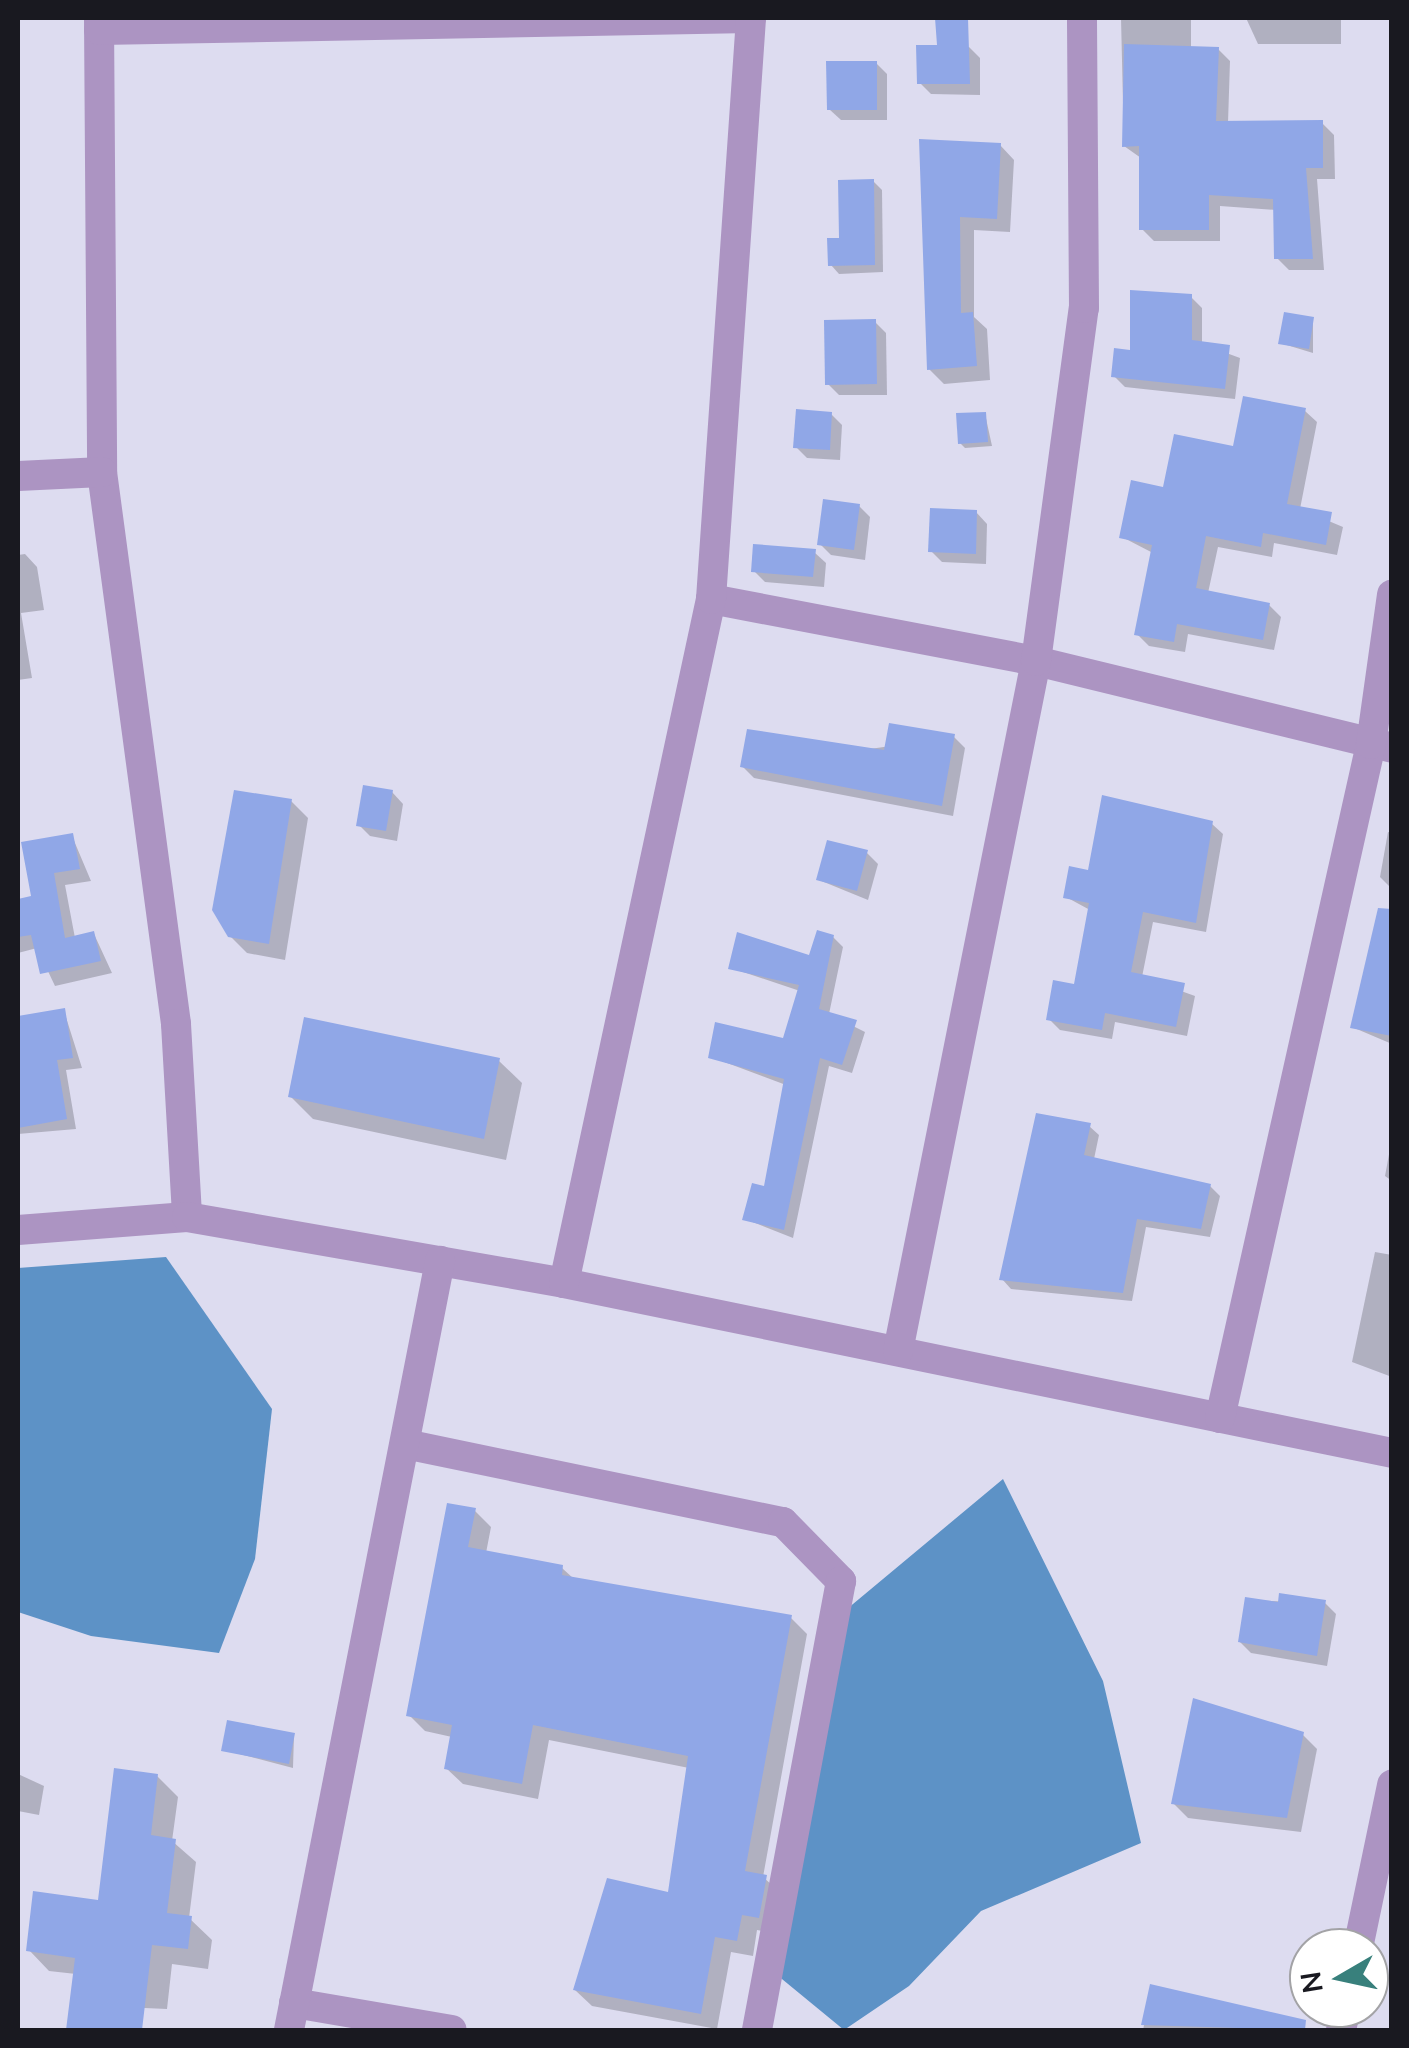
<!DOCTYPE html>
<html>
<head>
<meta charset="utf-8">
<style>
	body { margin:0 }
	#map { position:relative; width:1409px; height:2048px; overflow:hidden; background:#dddcf0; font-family:Mulish,sans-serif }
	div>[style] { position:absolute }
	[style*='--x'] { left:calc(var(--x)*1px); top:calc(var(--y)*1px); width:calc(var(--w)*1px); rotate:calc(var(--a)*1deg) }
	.water>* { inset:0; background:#5d92c6 }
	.shadow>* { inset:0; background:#0003 }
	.building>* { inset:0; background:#90a7e7 }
	.street>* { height:30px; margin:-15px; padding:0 15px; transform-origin:15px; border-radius:15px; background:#ac94c2 }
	span { translate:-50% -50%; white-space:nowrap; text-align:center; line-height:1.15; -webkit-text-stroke:8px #fff; paint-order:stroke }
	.frame { position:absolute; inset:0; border:20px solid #191920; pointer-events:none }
	.north { position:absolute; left:1289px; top:1928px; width:100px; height:100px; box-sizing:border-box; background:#fff; border:2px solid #a3a3a6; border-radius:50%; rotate:261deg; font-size:28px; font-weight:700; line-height:40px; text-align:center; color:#191920 }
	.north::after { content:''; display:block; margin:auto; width:35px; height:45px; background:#38807c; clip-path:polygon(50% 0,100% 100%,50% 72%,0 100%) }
</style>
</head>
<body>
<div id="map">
	<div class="water">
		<div style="clip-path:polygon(166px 1257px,272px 1409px,255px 1559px,219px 1653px,91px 1636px,18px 1612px,18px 1268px)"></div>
		<div style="clip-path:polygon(1003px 1479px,1103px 1681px,1141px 1843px,981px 1911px,909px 1986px,844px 2030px,771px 1970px,841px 1614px)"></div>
	</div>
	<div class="shadow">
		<div style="clip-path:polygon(1121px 18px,1191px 18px,1191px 48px,1218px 49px,1230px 61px,1228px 123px,1322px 123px,1334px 135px,1335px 179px,1317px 179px,1324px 270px,1289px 270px,1277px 258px,1276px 210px,1220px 206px,1220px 241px,1154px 241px,1142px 229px,1141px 158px,1124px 146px)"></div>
		<div style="clip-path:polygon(1246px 18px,1341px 18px,1341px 44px,1258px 44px)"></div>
		<div style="clip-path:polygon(919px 47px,969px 47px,980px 58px,980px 95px,931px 94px,920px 83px)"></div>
		<div style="clip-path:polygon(876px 63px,887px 74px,887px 120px,841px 120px,829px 109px)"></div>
		<div style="clip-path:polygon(922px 142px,1000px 145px,1014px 160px,1010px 232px,974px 230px,974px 317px,987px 329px,990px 380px,944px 384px,929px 369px)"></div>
		<div style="clip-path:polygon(873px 181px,882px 190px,883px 272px,839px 274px,831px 265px)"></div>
		<div style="clip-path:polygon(1191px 297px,1202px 308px,1202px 344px,1240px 358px,1235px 399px,1125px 387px,1114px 376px)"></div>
		<div style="clip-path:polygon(1313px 320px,1313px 353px,1280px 343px)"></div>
		<div style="clip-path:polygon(875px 322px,886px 333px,887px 395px,839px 395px,828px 384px)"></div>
		<div style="clip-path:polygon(1305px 411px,1317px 422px,1300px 509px,1343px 527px,1337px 555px,1274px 543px,1272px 557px,1218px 547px,1208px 593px,1269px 605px,1281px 617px,1274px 650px,1188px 634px,1185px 652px,1149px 646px,1137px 634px,1153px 553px,1122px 537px,1165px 490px)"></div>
		<div style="clip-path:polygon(831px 414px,842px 425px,840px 460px,807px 458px,796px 447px)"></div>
		<div style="clip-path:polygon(985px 414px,992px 446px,965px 448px,960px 443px)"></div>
		<div style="clip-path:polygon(859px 506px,870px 517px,865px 560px,831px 555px,820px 544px)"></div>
		<div style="clip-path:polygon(976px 512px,987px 524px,986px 564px,942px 562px,931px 551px)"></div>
		<div style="clip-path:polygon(814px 552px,826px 563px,824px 587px,765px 582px,754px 571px)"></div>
		<div style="clip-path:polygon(25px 554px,37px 567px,44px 610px,21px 613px,32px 678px,18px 680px,18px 555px)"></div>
		<div style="clip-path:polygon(954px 737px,965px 748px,953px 816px,754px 778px,743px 767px)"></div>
		<div style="clip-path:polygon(392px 792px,403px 804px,397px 841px,370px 836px,359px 825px)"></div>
		<div style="clip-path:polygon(291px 801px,308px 818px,285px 960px,247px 953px,230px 936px)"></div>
		<div style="clip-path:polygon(1212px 824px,1223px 834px,1206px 932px,1153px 922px,1142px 977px,1195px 996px,1187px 1036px,1115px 1022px,1112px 1039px,1060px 1030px,1049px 1019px,1076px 986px,1090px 910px,1066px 897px,1090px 873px)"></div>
		<div style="clip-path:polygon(1388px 832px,1392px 833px,1392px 889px,1380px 877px)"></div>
		<div style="clip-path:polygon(72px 836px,91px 881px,65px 885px,75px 938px,94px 934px,112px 973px,55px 986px,37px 948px,18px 953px,18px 901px,34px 899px)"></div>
		<div style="clip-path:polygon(866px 852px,878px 864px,868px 900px,819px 880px)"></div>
		<div style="clip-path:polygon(833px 937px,843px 947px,829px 1014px,865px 1032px,852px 1073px,829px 1066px,793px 1238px,745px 1219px,766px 1189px,786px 1085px,711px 1057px,784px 1040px,800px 991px,731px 968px,811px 958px)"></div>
		<div style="clip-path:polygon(1392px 949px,1392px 1044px,1352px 1027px)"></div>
		<div style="clip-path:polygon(64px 1011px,82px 1068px,66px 1070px,76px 1129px,18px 1134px,18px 1018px)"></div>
		<div style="clip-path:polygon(499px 1061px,522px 1083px,506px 1160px,313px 1119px,290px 1096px)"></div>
		<div style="clip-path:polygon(1089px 1126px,1099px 1135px,1094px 1159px,1210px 1186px,1220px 1196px,1210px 1237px,1146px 1227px,1132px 1301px,1011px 1289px,1002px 1279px)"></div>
		<div style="clip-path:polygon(1390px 1149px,1392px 1150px,1392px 1181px,1385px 1176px)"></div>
		<div style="clip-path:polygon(1375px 1252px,1392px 1255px,1392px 1377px,1352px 1362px)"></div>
		<div style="clip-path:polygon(474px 1510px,491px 1527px,486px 1553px,562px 1568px,574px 1579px,791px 1618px,807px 1634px,763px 1877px,782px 1894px,775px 1933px,757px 1930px,753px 1956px,731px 1952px,717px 2029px,592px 2006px,575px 1990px,670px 1895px,689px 1768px,549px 1740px,538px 1799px,463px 1784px,446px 1768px,452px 1737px,425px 1731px,409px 1715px)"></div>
		<div style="clip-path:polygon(1247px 1600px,1325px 1603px,1336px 1614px,1327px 1666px,1251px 1653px,1240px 1642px)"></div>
		<div style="clip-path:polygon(1302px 1734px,1317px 1749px,1301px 1832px,1188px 1818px,1173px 1803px)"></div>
		<div style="clip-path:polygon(294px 1735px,293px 1768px,224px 1750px)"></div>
		<div style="clip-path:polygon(18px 1774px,44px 1786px,39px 1815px,18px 1811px)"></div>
		<div style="clip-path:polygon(157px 1776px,178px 1797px,172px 1841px,196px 1862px,189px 1918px,212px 1940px,208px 1969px,172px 1964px,167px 2009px,122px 2007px,121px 2030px,69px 2030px,76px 1974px,49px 1971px,29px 1950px,100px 1902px)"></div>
		<div style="clip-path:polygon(1152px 1987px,1264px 2013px,1281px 2030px,1143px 2030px)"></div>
	</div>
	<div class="building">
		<div style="clip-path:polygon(935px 18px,968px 18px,970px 84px,917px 84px,916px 45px,937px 45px)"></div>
		<div style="clip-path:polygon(1124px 44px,1219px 47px,1216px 121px,1323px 120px,1323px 168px,1306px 168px,1313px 259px,1274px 259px,1273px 199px,1209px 195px,1209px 230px,1139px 230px,1139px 146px,1122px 147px)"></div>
		<div style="clip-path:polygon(826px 61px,877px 61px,877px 110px,827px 110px)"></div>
		<div style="clip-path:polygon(919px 139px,1001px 143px,997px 219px,960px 217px,961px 313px,973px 312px,977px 366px,927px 370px)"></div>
		<div style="clip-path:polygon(874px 179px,875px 265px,828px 266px,827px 238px,839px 238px,838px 180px)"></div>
		<div style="clip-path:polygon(1130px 290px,1192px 294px,1192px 340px,1230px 345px,1225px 389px,1111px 377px,1114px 348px,1130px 350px)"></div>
		<div style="clip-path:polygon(1284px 312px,1314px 317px,1309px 349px,1278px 344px)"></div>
		<div style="clip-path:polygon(876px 319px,877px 384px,825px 385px,824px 320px)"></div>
		<div style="clip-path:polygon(1243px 396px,1306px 408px,1287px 504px,1332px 512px,1326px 545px,1263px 533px,1261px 547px,1206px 536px,1196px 588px,1270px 603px,1263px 640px,1177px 624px,1174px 642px,1134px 635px,1152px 545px,1119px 538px,1131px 480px,1163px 487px,1174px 434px,1233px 446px)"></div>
		<div style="clip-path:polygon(796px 409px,832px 412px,830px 450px,793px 448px)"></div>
		<div style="clip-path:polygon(986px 412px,988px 442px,958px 444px,956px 413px)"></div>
		<div style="clip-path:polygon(823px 499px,860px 504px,854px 550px,817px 545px)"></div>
		<div style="clip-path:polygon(930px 508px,977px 510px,976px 554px,928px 552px)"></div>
		<div style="clip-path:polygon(753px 544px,816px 549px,813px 577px,751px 572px)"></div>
		<div style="clip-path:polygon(889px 723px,955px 734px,942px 806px,740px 767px,747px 729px,884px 750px)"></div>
		<div style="clip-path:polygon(363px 785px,393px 790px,386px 831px,356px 826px)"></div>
		<div style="clip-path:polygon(234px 790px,292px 799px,269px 944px,228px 937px,212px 910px)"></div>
		<div style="clip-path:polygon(1102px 795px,1213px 821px,1196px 923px,1143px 912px,1131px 972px,1185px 983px,1176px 1027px,1105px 1013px,1102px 1030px,1046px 1020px,1053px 980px,1074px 984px,1089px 903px,1063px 898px,1069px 866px,1088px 870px)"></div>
		<div style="clip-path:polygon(73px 833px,80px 869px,54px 873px,65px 938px,94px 931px,101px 961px,40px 974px,31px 935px,18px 937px,18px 899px,31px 896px,21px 842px)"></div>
		<div style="clip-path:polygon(827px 840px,868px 850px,857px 891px,816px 880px)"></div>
		<div style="clip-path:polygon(1378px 908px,1392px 909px,1392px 1036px,1350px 1028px)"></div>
		<div style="clip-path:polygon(817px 930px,834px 935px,819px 1009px,857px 1020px,842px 1065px,820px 1058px,784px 1230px,742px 1220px,752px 1183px,764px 1186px,784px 1079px,708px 1058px,715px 1022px,783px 1038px,799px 985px,728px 969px,737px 932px,809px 955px)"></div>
		<div style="clip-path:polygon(65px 1008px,73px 1058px,57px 1060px,67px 1119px,18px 1128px,18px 1016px)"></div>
		<div style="clip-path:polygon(304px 1017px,500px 1058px,484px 1139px,288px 1097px)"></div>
		<div style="clip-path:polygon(1036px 1113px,1091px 1123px,1084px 1155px,1211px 1184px,1201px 1229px,1137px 1219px,1123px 1293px,999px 1280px)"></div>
		<div style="clip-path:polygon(447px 1503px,476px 1508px,468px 1547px,563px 1565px,562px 1575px,792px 1615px,745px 1871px,767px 1875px,759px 1918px,742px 1915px,737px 1941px,715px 1937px,701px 2014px,573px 1990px,607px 1878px,668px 1892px,688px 1756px,533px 1725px,522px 1784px,444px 1769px,452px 1725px,406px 1716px)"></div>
		<div style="clip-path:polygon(1279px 1593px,1326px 1600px,1317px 1656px,1238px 1642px,1245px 1597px,1278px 1602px)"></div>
		<div style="clip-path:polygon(1193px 1698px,1304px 1732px,1287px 1818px,1171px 1804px)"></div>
		<div style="clip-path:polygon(227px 1720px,295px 1733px,289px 1764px,221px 1751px)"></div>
		<div style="clip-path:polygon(114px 1768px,158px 1774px,151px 1835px,176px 1839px,167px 1913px,192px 1916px,188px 1949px,152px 1945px,142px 2030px,66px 2030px,75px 1958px,26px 1951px,33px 1891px,98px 1900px)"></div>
		<div style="clip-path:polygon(1150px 1984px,1306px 2020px,1305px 2030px,1141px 2025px)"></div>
	</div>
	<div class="street">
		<div style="--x:99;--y:18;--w:454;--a:89.6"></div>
		<div style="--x:102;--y:472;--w:557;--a:82.36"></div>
		<div style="--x:176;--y:1024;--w:193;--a:86.7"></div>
		<div style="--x:99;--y:30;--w:652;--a:-1.05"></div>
		<div style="--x:18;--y:476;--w:84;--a:-2.7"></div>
		<div style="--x:711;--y:599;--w:331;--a:10.8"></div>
		<div style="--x:1036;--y:661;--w:366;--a:13.7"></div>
		<div style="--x:18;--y:1230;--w:169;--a:-4.4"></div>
		<div style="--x:187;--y:1217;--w:383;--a:9.9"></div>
		<div style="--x:564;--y:1283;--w:845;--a:11.6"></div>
		<div style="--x:564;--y:1283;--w:700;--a:-77.87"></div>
		<div style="--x:711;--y:599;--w:582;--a:-86.06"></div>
		<div style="--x:898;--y:1351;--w:704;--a:-78.69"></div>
		<div style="--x:1036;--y:661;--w:356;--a:-82.3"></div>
		<div style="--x:1084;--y:308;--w:290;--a:-90.4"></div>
		<div style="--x:1220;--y:1418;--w:691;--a:-77.37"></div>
		<div style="--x:1371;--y:744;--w:151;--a:-82"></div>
		<div style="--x:405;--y:1444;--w:386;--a:11.7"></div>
		<div style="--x:783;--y:1522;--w:83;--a:45.5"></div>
		<div style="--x:841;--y:1581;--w:457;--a:100.6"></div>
		<div style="--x:1358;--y:1948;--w:167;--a:-78.2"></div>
		<div style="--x:294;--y:2003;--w:160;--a:9.7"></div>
		<div style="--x:289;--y:2030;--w:784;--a:-78.89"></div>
		<div style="--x:1341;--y:2030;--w:23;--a:-77"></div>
	</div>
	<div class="frame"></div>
	<div class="north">N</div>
</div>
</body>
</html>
